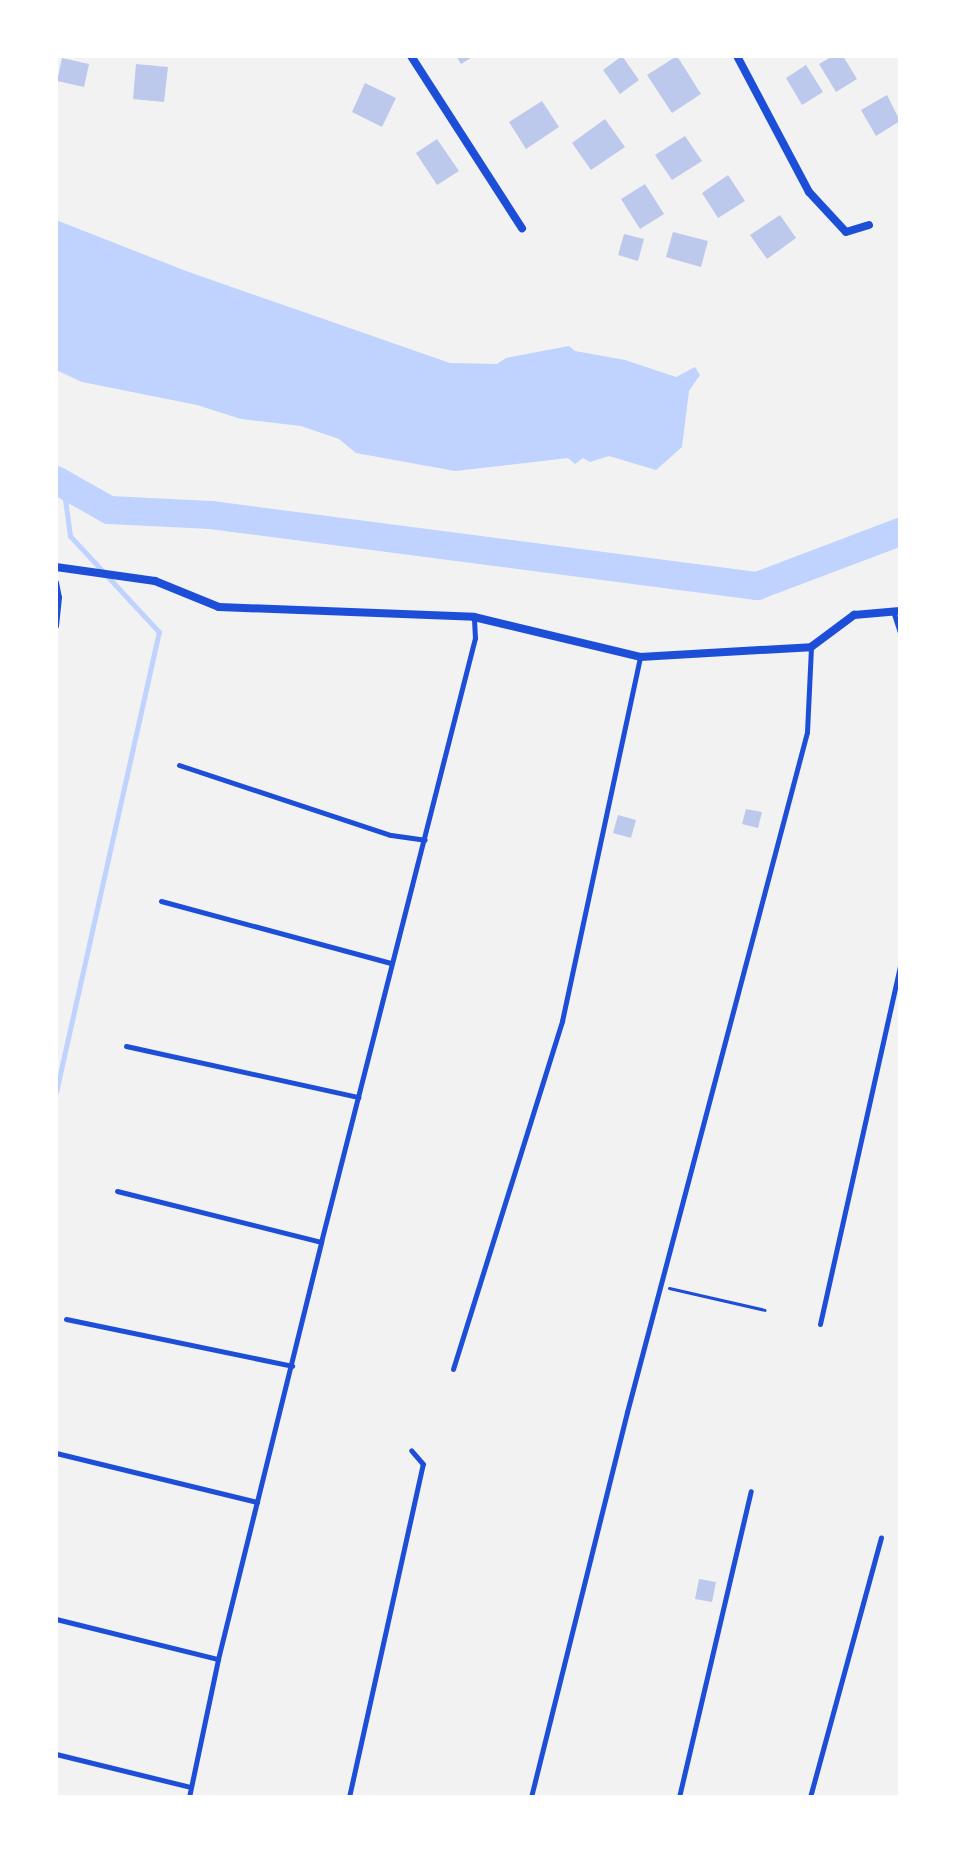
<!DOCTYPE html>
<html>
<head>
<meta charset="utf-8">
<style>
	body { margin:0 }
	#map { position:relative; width:956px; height:1853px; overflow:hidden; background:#f2f2f2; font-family:"Fira Sans",sans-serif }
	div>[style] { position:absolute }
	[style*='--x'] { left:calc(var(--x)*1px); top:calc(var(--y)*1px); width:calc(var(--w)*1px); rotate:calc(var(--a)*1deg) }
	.water>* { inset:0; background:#bfd3fe }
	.stream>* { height:5px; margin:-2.5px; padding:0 2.5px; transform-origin:2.5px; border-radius:2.5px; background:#bfd3fe }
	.river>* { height:28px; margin:-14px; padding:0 14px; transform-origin:14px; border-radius:14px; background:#bfd3fe }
	.building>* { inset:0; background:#bdc9ec }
	.path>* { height:3px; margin:-1.5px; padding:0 1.5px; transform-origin:1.5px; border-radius:1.5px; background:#1d4ed8 }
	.service>* { height:5px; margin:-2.5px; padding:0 2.5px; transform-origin:2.5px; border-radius:2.5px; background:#1d4ed8 }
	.minor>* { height:8px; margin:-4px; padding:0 4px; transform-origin:4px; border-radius:4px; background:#1d4ed8 }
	span { translate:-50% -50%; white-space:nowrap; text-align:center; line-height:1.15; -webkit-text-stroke:8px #fff; paint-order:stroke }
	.frame { position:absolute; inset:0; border:58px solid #fff; pointer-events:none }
</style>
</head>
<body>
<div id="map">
	<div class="water">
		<div style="clip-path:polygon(56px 220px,186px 271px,450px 363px,497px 364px,506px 358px,569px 346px,575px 351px,625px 360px,676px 377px,695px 367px,700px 375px,689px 391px,682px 447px,656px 470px,609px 456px,590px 462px,583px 458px,575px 464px,568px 458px,455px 471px,356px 453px,339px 439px,301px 426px,241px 419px,197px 405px,82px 382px,56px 370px)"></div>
	</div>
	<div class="stream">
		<div style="--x:56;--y:1092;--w:471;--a:-77.4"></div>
		<div style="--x:159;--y:632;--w:131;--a:-132.8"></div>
		<div style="--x:70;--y:536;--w:52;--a:-97.7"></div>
	</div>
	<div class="river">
		<div style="--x:56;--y:480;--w:61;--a:29.5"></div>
		<div style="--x:109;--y:510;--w:102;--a:2.8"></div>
		<div style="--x:211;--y:515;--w:551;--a:7.41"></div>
		<div style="--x:757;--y:586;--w:153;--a:-20.7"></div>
	</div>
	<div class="building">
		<div style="clip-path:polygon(456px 56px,474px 56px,461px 64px)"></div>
		<div style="clip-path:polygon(622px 56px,639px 80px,620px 94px,603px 70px)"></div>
		<div style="clip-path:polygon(677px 56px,701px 94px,672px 113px,647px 75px)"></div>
		<div style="clip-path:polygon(833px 56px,843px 56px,857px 79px,836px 92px,819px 64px)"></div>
		<div style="clip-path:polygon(62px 58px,89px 64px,84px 87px,57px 81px)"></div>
		<div style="clip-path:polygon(136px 64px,168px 67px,164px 102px,133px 99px)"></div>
		<div style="clip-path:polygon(806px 65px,823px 92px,802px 105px,786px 78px)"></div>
		<div style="clip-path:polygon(365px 83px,396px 98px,382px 127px,352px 112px)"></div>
		<div style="clip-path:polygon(887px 95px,900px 121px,876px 136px,861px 110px)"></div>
		<div style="clip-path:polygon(542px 101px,559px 127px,526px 149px,509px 122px)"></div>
		<div style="clip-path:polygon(605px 119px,625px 147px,591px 170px,572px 143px)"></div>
		<div style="clip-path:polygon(685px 136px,702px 161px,672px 180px,655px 155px)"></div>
		<div style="clip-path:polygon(437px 139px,459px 171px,437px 185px,416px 153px)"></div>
		<div style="clip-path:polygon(728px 175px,745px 201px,718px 218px,702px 193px)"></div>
		<div style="clip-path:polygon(645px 184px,664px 214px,640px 229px,621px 199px)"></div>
		<div style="clip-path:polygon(780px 215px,796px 238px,767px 259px,750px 235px)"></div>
		<div style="clip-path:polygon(673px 232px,708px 241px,701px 267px,666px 257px)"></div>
		<div style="clip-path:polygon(624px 234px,644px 239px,638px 261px,618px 255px)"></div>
		<div style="clip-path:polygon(746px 809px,762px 812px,758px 828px,742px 824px)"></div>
		<div style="clip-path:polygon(618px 815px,636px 820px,631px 838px,613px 833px)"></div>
		<div style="clip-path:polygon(699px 1579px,716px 1582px,712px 1602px,695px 1599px)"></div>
	</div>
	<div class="path">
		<div style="--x:669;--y:1288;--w:98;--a:12.9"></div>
	</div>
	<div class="service">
		<div style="--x:56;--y:582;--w:15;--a:79"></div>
		<div style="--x:59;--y:597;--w:29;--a:96"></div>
		<div style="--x:894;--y:614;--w:19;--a:72"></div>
		<div style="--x:179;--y:765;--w:223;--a:18.3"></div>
		<div style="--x:391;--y:835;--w:34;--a:8"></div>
		<div style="--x:161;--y:901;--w:237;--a:15.1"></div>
		<div style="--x:126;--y:1046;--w:238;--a:12.4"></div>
		<div style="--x:117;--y:1191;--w:210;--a:14"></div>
		<div style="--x:66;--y:1319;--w:231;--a:11.7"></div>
		<div style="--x:820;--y:1324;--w:368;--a:-77.4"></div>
		<div style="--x:453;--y:1369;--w:365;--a:-72.6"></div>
		<div style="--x:562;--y:1021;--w:371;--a:-77.9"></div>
		<div style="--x:56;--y:1453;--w:207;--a:13.7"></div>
		<div style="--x:56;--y:1619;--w:167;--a:13.9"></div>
		<div style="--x:56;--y:1754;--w:138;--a:13.8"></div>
		<div style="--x:189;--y:1797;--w:141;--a:-78.1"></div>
		<div style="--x:218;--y:1659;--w:430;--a:-76.1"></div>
		<div style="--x:321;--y:1242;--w:623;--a:-75.7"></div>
		<div style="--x:475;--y:638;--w:21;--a:-93"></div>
		<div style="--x:349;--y:1797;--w:341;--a:-77.5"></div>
		<div style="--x:423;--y:1464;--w:18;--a:-131"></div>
		<div style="--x:531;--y:1797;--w:397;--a:-76"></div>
		<div style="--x:627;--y:1412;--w:703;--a:-75.17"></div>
		<div style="--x:807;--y:732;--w:84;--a:-87.3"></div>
		<div style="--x:679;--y:1797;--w:314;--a:-76.8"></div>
		<div style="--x:810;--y:1797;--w:269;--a:-74.7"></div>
	</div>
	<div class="minor">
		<div style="--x:411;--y:56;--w:205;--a:57.2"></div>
		<div style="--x:737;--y:56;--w:154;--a:62.1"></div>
		<div style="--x:809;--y:192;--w:54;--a:47.2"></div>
		<div style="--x:846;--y:232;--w:24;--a:-17"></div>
		<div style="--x:56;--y:567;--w:100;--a:8"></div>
		<div style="--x:155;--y:581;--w:69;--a:22.1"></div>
		<div style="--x:219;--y:607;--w:255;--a:2.2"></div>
		<div style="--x:474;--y:617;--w:171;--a:13.5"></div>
		<div style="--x:640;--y:657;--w:171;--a:-3.3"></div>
		<div style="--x:811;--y:647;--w:54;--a:-36.7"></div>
		<div style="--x:854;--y:615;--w:46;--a:-5"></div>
	</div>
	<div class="frame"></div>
</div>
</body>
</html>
